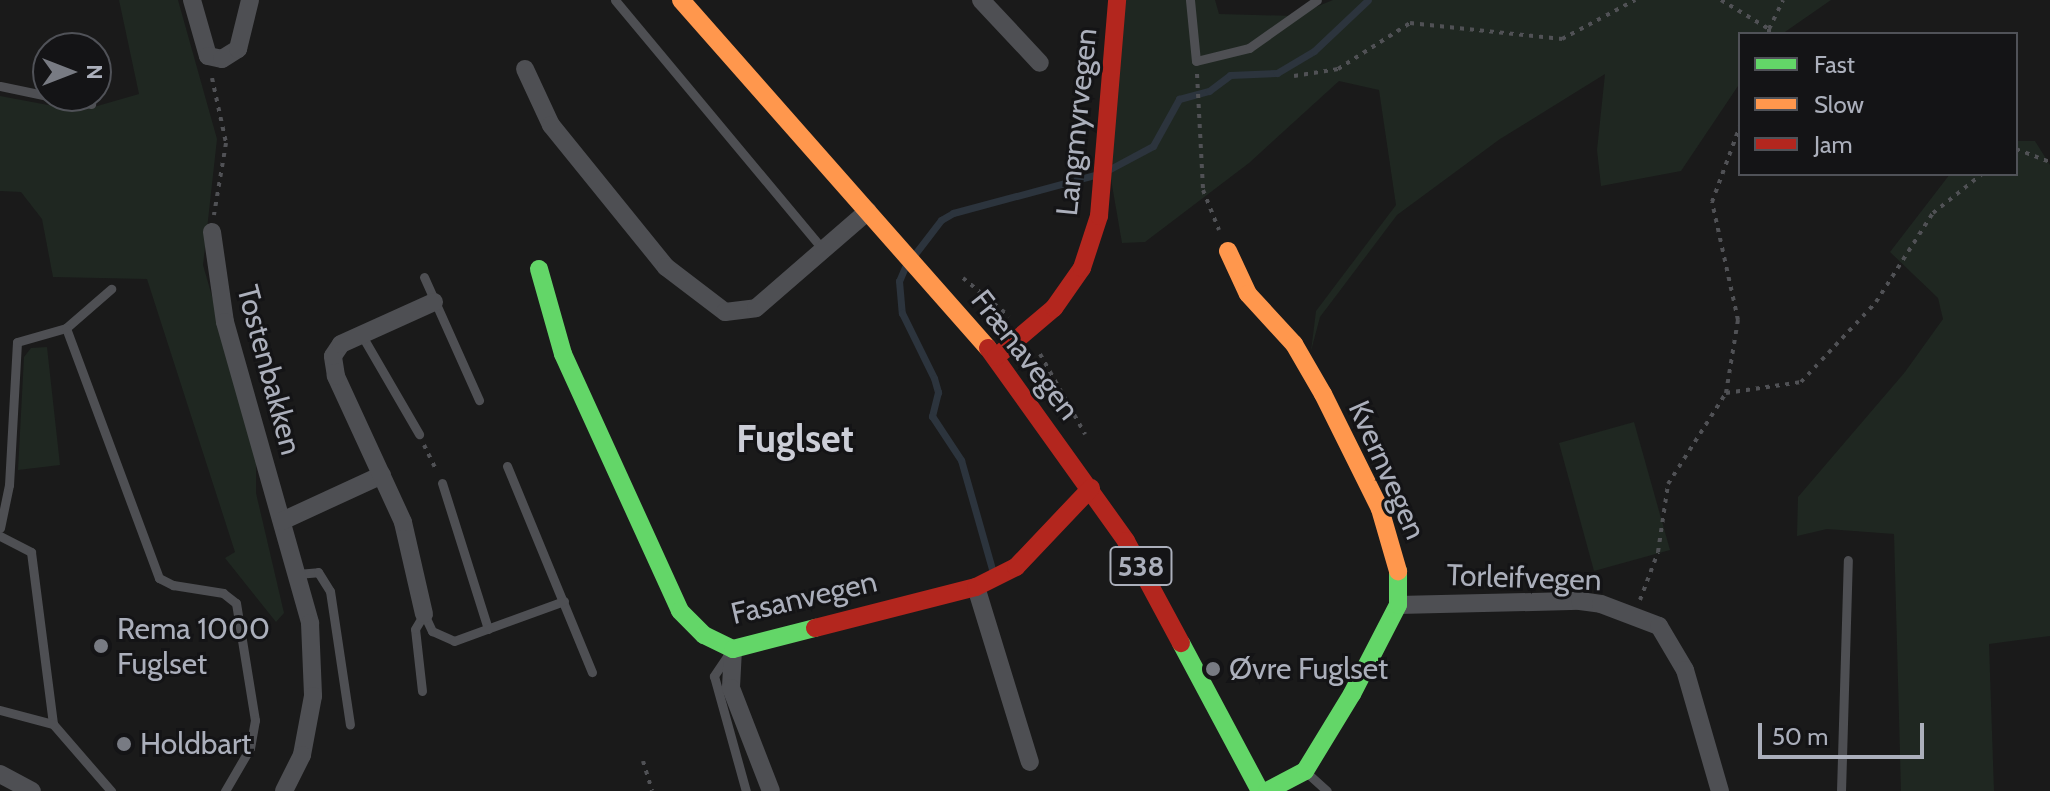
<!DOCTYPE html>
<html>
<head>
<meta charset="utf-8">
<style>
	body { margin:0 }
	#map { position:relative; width:2050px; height:791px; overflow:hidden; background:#1a1a1a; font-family:Cabin,sans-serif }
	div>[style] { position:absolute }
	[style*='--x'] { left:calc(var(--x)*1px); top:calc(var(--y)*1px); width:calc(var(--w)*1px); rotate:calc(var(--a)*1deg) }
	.green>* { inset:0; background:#1f2721 }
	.stream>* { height:7px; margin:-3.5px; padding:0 3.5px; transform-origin:3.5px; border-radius:3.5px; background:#2c343d }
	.path>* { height:4px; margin-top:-2px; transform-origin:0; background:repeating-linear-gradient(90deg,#505155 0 4px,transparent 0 10px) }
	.lane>* { height:9px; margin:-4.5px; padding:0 4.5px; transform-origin:4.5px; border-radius:4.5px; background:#4e4f53 }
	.street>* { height:18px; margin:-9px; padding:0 9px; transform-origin:9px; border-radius:9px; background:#4e4f53 }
	.fast>* { height:18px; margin:-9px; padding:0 9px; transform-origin:9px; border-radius:9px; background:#63d668 }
	.slow>* { height:18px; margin:-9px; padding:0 9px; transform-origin:9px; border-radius:9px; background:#ff974d }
	.jam>* { height:18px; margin:-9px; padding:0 9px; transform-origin:9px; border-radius:9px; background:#b3261e }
	.dots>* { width:22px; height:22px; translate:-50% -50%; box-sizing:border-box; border:4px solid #141416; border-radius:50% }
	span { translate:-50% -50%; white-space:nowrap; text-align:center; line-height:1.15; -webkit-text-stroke:6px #141416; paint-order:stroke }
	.shield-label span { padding:2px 6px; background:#141416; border:2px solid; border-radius:6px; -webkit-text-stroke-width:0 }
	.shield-label { font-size:28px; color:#abafbb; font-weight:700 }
	.street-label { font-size:30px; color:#abafbb }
	.poi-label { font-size:30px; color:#abafbb }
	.left { translate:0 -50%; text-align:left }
	.district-label { font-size:38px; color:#ccced7; font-weight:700 }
	.legend { position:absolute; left:1738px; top:32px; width:280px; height:144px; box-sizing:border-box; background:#141416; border:2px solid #505258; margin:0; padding:10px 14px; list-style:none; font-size:24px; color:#abafbb }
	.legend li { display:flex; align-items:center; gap:16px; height:40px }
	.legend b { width:40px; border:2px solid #505258 }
	.north { position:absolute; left:32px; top:32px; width:80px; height:80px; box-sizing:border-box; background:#141416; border:2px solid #505258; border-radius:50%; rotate:90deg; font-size:22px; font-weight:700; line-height:32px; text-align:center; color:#abafbb }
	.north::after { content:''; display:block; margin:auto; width:28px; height:36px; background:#787b83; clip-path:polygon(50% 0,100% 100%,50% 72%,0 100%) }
	.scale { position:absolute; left:1758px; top:723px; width:166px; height:36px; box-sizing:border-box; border:4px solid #abafbb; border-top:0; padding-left:10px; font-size:24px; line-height:28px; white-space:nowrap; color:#abafbb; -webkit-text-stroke:6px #141416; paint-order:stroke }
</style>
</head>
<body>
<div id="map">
	<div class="green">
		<div style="clip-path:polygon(119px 0,178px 0,217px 139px,203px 265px,256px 449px,256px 493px,284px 613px,276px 622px,225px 558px,235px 552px,147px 279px,53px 277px,42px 219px,21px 192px,0 191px,0 96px,80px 111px,139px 94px)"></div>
		<div style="clip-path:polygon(1115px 0,1215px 0,1219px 14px,1294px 16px,1333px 0,1831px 0,1782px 34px,1740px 34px,1740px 83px,1681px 171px,1601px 186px,1597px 150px,1605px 74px,1500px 139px,1397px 215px,1320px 317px,1311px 351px,1316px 311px,1396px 205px,1379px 90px,1339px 81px,1249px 163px,1145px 242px,1122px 243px,1102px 127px)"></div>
		<div style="clip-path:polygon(2016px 141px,2035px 141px,2050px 165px,2050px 636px,1989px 644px,1994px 791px,1901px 791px,1894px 534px,1827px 529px,1797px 536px,1798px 497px,1905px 372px,1943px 319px,1938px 298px,1890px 252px,1950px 174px,2016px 174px)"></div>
		<div style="clip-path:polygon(47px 347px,60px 465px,18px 470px,24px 357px,31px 348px)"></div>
		<div style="clip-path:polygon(1634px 422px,1670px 550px,1594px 571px,1559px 443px)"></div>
	</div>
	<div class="stream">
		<div style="--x:1110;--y:169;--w:49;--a:-28.1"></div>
		<div style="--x:1153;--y:146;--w:54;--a:-61"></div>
		<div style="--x:1179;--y:99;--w:31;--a:-15"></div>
		<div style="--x:1209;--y:91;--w:26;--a:-37"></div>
		<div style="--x:1230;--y:75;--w:47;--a:-2.4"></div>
		<div style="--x:1277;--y:73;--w:43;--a:-30.7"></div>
		<div style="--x:1314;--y:51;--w:74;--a:-43.4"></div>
		<div style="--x:915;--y:254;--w:43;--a:-52.6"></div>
		<div style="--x:941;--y:220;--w:14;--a:-30"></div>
		<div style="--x:953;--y:213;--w:147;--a:-15"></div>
		<div style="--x:905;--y:267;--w:15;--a:113"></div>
		<div style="--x:899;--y:281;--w:32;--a:85"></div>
		<div style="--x:902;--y:313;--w:72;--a:63.8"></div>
		<div style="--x:934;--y:378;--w:15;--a:74"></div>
		<div style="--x:938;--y:392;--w:25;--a:104"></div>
		<div style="--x:932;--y:416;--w:53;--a:56.6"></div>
		<div style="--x:961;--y:460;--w:113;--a:74.1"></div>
	</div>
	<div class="path">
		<div style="--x:1721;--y:0;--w:56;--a:31.1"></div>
		<div style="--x:1769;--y:29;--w:5;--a:90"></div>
		<div style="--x:1769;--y:29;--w:32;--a:-64"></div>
		<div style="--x:1197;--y:74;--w:116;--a:87"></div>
		<div style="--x:1203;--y:190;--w:43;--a:68.2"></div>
		<div style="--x:1294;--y:76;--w:45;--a:-9"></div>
		<div style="--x:1338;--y:69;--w:85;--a:-32.6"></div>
		<div style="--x:1410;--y:23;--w:153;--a:6"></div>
		<div style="--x:1562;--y:39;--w:83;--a:-28.1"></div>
		<div style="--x:212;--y:78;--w:66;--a:77.8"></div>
		<div style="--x:226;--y:143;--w:73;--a:99.5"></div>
		<div style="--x:2016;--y:149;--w:36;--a:21"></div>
		<div style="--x:963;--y:278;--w:60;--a:39.6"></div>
		<div style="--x:1040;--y:354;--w:92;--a:60.6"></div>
		<div style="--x:1726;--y:393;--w:74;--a:-80.7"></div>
		<div style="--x:1738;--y:320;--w:121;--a:-102.4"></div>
		<div style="--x:1712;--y:202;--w:81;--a:-69.8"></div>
		<div style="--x:424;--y:445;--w:28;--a:64"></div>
		<div style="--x:1640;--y:600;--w:51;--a:-69.4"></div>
		<div style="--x:1658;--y:552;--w:69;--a:-81.6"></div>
		<div style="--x:1668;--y:484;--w:108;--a:-57.5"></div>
		<div style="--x:1726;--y:393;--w:76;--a:-8.3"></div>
		<div style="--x:1801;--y:382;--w:110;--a:-46.8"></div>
		<div style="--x:1876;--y:302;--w:106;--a:-57.4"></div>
		<div style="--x:1933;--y:213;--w:63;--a:-38.5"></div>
		<div style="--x:643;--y:761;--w:31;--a:73"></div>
	</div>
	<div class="lane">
		<div style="--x:615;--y:0;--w:325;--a:50.2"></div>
		<div style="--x:1190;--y:0;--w:61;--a:84.4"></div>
		<div style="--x:1196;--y:61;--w:55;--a:-13.8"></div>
		<div style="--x:1249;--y:48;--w:83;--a:-35.2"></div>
		<div style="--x:0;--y:86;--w:49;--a:11.8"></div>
		<div style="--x:50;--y:96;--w:42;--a:11"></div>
		<div style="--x:424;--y:277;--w:135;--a:65.9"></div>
		<div style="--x:66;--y:328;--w:60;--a:-40.9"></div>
		<div style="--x:361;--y:334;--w:116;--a:59.9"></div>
		<div style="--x:507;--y:466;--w:223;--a:67.6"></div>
		<div style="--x:442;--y:483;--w:153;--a:72.5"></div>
		<div style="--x:0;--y:528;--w:44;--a:-78.2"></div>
		<div style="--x:9;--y:485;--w:143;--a:-86.8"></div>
		<div style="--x:17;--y:342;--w:51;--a:-15.9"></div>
		<div style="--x:66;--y:328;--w:267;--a:69.6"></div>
		<div style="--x:159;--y:578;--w:16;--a:27"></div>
		<div style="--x:173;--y:585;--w:51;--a:9.1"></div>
		<div style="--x:223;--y:593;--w:16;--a:38"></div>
		<div style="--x:236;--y:603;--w:119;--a:80.8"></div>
		<div style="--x:255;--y:720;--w:28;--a:100"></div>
		<div style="--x:250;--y:748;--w:50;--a:120.2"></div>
		<div style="--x:0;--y:536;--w:35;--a:27"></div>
		<div style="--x:31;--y:552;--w:173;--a:82.7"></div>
		<div style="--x:53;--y:724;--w:89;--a:49.1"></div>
		<div style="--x:297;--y:574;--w:21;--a:-5"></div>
		<div style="--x:318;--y:572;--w:22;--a:58"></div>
		<div style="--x:330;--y:591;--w:135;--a:81.5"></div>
		<div style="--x:424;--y:614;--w:19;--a:65"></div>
		<div style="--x:432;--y:631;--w:24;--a:24"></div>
		<div style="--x:454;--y:641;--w:117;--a:-20"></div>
		<div style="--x:730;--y:652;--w:29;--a:124"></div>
		<div style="--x:714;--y:676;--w:119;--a:74.5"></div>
		<div style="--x:422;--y:691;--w:62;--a:-96.4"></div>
		<div style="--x:415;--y:629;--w:17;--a:-59"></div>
		<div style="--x:0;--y:710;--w:55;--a:14.8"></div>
		<div style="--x:1306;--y:772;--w:28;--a:42"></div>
		<div style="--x:1841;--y:791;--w:231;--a:-88.3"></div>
	</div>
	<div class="street">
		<div style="--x:192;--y:0;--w:58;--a:74.1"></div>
		<div style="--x:208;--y:56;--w:14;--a:12"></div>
		<div style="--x:222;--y:59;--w:19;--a:-32"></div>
		<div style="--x:238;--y:49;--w:50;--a:-76.2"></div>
		<div style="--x:981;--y:0;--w:86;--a:46.9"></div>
		<div style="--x:525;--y:69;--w:62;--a:65.1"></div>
		<div style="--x:551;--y:125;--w:183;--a:51"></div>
		<div style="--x:666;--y:267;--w:74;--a:37.3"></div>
		<div style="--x:725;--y:312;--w:31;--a:-7"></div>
		<div style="--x:756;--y:308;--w:148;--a:-40.9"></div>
		<div style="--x:212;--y:232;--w:91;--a:81.8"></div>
		<div style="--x:225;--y:322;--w:313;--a:74.2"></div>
		<div style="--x:310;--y:623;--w:73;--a:87.6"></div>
		<div style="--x:313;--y:696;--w:60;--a:100.6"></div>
		<div style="--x:302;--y:755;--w:40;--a:116.6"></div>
		<div style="--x:282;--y:521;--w:110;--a:-24.7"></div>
		<div style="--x:976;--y:587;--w:183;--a:72.9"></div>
		<div style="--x:1398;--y:605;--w:182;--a:-1.3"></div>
		<div style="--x:1580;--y:601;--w:21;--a:8"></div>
		<div style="--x:1601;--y:604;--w:62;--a:20.8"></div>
		<div style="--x:1659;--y:626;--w:51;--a:59.4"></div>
		<div style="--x:1685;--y:670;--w:126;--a:73.9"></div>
		<div style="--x:424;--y:614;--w:94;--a:-102.9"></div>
		<div style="--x:403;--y:522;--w:161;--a:-114.7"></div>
		<div style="--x:336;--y:376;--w:20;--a:-99"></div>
		<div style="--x:333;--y:356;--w:14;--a:-56"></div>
		<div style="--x:341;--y:344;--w:102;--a:-24.3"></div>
		<div style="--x:733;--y:649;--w:39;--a:93"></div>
		<div style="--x:731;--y:688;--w:110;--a:68.8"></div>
		<div style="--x:0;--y:774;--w:36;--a:28"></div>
	</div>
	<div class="fast">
		<div style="--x:539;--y:269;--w:88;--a:74.2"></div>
		<div style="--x:563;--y:354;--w:282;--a:65.5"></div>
		<div style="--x:680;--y:611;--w:34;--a:45"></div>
		<div style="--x:704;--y:635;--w:32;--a:26"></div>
		<div style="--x:733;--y:649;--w:85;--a:-14.4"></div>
		<div style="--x:1181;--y:643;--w:168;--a:61.9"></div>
		<div style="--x:1267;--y:791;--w:43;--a:-27.8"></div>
		<div style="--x:1305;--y:771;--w:90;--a:-58.6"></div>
		<div style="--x:1352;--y:694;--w:100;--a:-62.7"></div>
		<div style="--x:1398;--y:605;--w:34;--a:-90"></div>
	</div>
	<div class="slow">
		<div style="--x:681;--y:0;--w:464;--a:48.6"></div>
		<div style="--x:1228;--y:251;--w:47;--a:65.1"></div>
		<div style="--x:1248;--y:294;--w:68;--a:47.4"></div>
		<div style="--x:1294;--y:344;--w:58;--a:59.9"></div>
		<div style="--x:1323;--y:394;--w:128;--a:63.6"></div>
		<div style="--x:1380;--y:509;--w:65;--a:73.8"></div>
	</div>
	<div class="jam">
		<div style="--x:988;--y:348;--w:237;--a:54.4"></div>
		<div style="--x:1126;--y:541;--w:116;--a:61.7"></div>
		<div style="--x:996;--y:357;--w:76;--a:-40.2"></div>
		<div style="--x:1054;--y:308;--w:49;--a:-55"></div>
		<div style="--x:1082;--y:268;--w:55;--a:-71.9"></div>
		<div style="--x:1099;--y:216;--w:217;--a:-85.2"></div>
		<div style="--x:815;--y:628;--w:166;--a:-14.3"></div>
		<div style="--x:976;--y:587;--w:45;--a:-26.6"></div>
		<div style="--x:1016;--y:567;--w:109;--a:-46.5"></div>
	</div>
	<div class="dots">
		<div style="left:101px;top:646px;background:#787b83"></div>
		<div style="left:1213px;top:669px;background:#787b83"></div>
		<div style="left:124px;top:744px;background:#787b83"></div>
	</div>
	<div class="shield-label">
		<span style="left:1141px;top:566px">538</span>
	</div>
	<div class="street-label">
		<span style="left:1077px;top:122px;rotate:-84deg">Langmyrvegen</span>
		<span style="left:1025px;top:355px;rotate:52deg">Frænavegen</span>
		<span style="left:269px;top:370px;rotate:75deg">Tostenbakken</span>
		<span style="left:1387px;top:470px;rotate:66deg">Kvernvegen</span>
		<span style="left:1524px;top:578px;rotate:2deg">Torleifvegen</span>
		<span style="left:804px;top:598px;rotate:-13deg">Fasanvegen</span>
	</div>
	<div class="poi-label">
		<span class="left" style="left:117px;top:646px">Rema 1000<br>Fuglset</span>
		<span class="left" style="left:1229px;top:669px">Øvre Fuglset</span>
		<span class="left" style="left:140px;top:744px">Holdbart</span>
	</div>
	<div class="district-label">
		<span style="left:795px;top:439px">Fuglset</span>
	</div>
	<ul class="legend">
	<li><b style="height:10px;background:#63d668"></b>Fast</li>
	<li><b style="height:10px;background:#ff974d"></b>Slow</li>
	<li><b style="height:10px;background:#b3261e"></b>Jam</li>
	</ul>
	<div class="north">N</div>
	<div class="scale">50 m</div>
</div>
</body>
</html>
